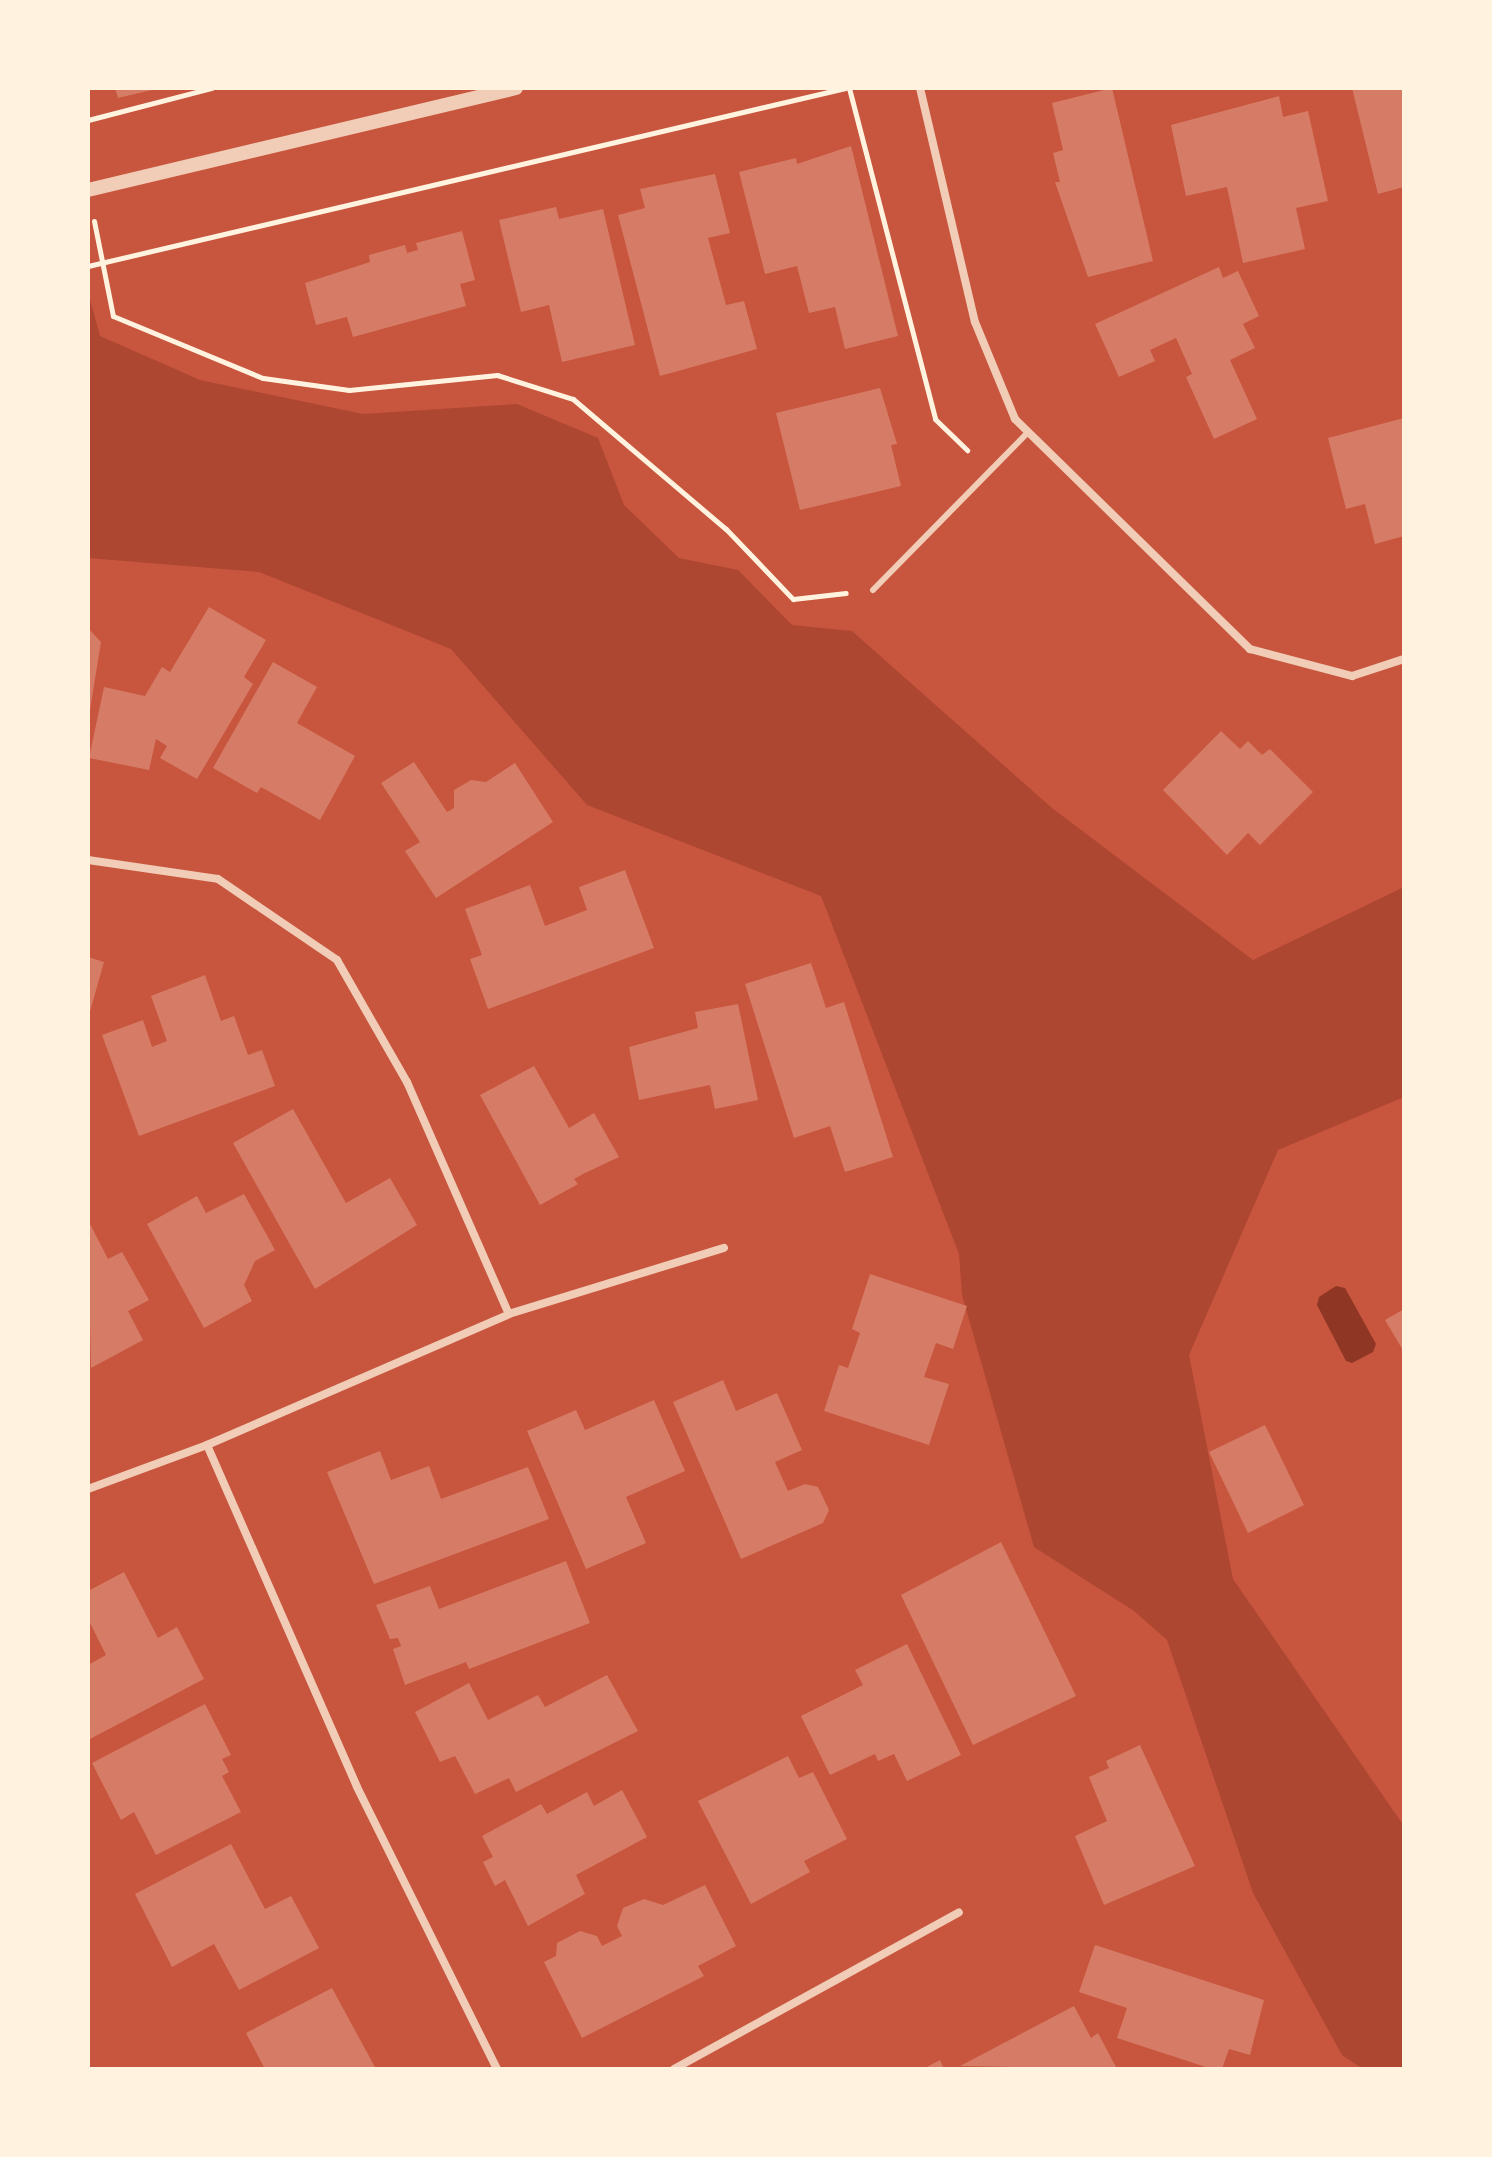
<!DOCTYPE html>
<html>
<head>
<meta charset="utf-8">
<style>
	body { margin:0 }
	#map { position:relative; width:1492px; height:2157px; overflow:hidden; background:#c8553d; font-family:Montserrat,sans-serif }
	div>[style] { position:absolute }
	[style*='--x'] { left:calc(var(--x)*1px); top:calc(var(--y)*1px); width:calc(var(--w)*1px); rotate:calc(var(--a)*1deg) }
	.green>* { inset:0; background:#ae4732 }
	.water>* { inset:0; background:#8f3625 }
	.building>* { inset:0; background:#d67c66 }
	.path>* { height:5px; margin:-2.5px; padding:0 2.5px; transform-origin:2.5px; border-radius:2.5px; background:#fff3e0 }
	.service>* { height:6px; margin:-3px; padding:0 3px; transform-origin:3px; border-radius:3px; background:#f1ccb7 }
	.minor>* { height:8px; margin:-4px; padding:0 4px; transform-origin:4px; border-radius:4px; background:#f1ccb7 }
	.tertiary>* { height:14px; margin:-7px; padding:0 7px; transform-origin:7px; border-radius:7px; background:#f1ccb7 }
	span { translate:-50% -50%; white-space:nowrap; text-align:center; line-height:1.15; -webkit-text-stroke:8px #fff3e0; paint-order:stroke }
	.frame { position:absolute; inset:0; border:90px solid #fff3e0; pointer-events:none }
</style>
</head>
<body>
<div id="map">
	<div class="green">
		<div style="clip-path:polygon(88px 292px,100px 336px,200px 380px,363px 414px,517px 404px,598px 438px,624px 505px,679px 558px,738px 570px,792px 625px,852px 631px,1052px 808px,1253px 960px,1404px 887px,1404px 1097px,1278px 1150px,1189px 1355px,1233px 1579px,1404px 1826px,1404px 2069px,1363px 2069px,1342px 2055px,1253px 1893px,1167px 1640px,1134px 1611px,1034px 1547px,962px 1295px,959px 1254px,821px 896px,587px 805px,451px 649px,259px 572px,88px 558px)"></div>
	</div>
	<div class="water">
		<div style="clip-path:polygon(1336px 1286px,1345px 1288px,1376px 1344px,1373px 1352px,1352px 1363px,1346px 1361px,1317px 1305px,1319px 1297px)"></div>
	</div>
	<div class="building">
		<div style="clip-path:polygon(115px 88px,156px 88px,156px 89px,118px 98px)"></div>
		<div style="clip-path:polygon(1112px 88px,1153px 261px,1088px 277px,1055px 182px,1060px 182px,1053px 153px,1063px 150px,1052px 103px)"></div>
		<div style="clip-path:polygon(1352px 88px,1404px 88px,1404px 187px,1378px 194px)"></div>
		<div style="clip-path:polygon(1279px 96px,1283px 117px,1308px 111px,1328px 201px,1296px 208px,1305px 249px,1243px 263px,1227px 187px,1186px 196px,1171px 125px)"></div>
		<div style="clip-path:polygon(851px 146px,898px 336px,845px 349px,835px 307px,809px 313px,797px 266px,765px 274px,739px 172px,796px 158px,797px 164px)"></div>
		<div style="clip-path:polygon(715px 174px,730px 233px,708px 238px,726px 305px,744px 301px,757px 349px,660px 376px,618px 215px,645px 208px,640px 189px)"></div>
		<div style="clip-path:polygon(556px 207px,559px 219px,603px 209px,635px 345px,562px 362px,549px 305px,521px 312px,499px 220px)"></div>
		<div style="clip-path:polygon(462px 231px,475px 280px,460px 284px,466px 306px,353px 337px,347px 317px,316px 325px,305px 283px,370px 262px,369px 255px,405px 245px,407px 253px,418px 250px,416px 243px)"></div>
		<div style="clip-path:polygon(1219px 267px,1223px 278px,1238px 271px,1259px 316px,1243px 324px,1255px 348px,1230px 360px,1257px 419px,1214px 439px,1186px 377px,1192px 374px,1176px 338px,1150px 350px,1155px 361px,1119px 377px,1095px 324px)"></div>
		<div style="clip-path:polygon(880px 388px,897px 444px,891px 445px,901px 486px,800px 510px,776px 413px)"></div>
		<div style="clip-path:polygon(1404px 418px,1404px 536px,1375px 544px,1365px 504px,1346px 509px,1328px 438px)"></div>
		<div style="clip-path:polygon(209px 607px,266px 640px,244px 677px,253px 684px,197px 779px,160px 758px,167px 746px,156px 739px,149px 770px,89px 758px,104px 687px,145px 696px,162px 667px,170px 672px)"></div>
		<div style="clip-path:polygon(88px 628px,101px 642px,90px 710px,88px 710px)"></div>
		<div style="clip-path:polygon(273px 662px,317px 687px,297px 723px,355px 756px,320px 820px,261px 787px,257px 793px,213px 768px)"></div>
		<div style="clip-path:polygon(1221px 731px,1240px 749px,1248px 741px,1262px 755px,1270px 749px,1313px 792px,1260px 845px,1248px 833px,1227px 855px,1163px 790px)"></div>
		<div style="clip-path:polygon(414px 762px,447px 812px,454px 808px,454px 790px,471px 780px,486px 782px,515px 763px,553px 822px,436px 898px,405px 851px,420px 842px,381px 783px)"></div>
		<div style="clip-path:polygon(625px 870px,654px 948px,488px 1009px,470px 959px,482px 955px,465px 909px,530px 885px,545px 926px,587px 910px,579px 887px)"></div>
		<div style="clip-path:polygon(88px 957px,104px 962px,89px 1015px,88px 1015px)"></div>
		<div style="clip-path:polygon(811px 963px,826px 1008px,844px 1002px,893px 1157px,845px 1172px,830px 1126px,794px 1138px,745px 984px)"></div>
		<div style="clip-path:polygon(205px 975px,221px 1021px,234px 1016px,248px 1055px,262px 1050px,275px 1086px,139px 1136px,102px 1035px,143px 1020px,152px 1047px,167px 1041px,151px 996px)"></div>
		<div style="clip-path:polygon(738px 1004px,758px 1100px,715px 1109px,710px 1085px,639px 1100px,629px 1047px,698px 1028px,695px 1012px)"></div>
		<div style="clip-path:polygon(534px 1066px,569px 1128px,594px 1113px,619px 1157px,583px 1174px,574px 1179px,578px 1184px,540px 1205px,480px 1095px)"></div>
		<div style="clip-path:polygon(293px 1109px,346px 1203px,390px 1178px,417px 1225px,315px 1289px,233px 1143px)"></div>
		<div style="clip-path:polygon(244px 1194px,275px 1250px,255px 1261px,244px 1285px,252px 1301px,204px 1328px,147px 1224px,197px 1196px,206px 1213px)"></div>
		<div style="clip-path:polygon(88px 1220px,108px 1259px,122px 1252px,149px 1300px,128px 1311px,143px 1340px,91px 1368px)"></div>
		<div style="clip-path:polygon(870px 1274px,967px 1306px,953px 1349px,936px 1343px,924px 1377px,949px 1384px,929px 1445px,824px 1411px,839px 1365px,848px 1368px,860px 1333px,852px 1329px)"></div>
		<div style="clip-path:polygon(1404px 1309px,1404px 1352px,1385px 1320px)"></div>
		<div style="clip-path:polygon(723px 1380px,736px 1411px,777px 1393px,802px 1450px,775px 1462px,788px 1491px,805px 1484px,818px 1487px,829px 1510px,823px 1523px,741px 1559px,673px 1402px)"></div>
		<div style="clip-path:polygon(654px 1400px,685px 1471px,626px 1497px,646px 1543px,586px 1569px,527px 1431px,576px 1410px,585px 1430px)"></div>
		<div style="clip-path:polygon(1265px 1425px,1304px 1505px,1248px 1533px,1209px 1452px)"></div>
		<div style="clip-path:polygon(380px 1451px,391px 1480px,429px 1466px,441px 1499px,528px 1467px,549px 1519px,374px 1584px,327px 1472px)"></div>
		<div style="clip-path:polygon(1001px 1542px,1076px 1696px,973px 1745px,901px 1595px)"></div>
		<div style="clip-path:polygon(566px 1561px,590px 1623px,469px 1669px,466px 1662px,405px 1685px,393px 1649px,401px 1646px,398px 1638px,390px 1639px,376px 1605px,430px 1586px,439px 1609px)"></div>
		<div style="clip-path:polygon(124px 1572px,158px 1638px,177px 1627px,204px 1679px,88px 1740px,88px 1665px,106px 1655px,88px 1619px,88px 1591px)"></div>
		<div style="clip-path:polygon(907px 1644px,961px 1755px,907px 1781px,894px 1754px,878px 1761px,875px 1754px,830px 1775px,801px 1716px,863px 1685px,855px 1670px)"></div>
		<div style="clip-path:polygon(607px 1675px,638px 1731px,516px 1792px,509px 1778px,475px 1794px,455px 1756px,440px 1762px,415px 1712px,469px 1683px,488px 1720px,538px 1695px,545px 1707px)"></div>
		<div style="clip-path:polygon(205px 1704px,231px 1755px,222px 1759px,229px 1772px,222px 1776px,241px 1812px,156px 1855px,134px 1812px,121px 1820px,92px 1763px)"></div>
		<div style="clip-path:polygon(1140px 1745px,1195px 1866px,1104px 1905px,1075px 1836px,1107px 1821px,1089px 1777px,1109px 1768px,1106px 1761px)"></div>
		<div style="clip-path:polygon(788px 1756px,799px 1778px,813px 1772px,847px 1839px,804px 1861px,810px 1872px,751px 1904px,698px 1801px)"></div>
		<div style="clip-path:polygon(622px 1790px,647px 1837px,576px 1875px,585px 1894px,528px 1926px,505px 1880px,495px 1886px,483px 1862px,493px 1857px,482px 1836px,541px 1804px,547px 1814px,587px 1792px,594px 1806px)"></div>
		<div style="clip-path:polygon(231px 1844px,265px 1909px,291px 1896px,319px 1948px,239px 1990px,214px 1944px,172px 1967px,135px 1894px)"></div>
		<div style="clip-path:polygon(705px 1885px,736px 1946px,698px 1966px,704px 1976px,582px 2038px,544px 1962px,556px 1956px,557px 1943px,580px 1931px,597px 1936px,602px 1946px,622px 1936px,617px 1926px,623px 1908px,644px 1899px,663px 1905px)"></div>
		<div style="clip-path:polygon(1095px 1945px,1264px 2000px,1250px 2055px,1229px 2049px,1222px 2069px,1212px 2069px,1117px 2038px,1127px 2008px,1079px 1992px)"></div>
		<div style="clip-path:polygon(332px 1988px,376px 2069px,265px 2069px,246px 2033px)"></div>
		<div style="clip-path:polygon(1074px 2006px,1091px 2038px,1098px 2033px,1117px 2069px,960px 2066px)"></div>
		<div style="clip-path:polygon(940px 2060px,944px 2069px,923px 2069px)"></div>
	</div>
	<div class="path">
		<div style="--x:849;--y:88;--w:342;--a:75.4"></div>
		<div style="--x:935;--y:419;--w:45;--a:44.1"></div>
		<div style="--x:88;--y:120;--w:128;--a:-14.5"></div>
		<div style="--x:94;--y:221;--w:97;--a:78.7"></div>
		<div style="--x:113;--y:316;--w:162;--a:22.5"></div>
		<div style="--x:263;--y:378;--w:87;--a:7.9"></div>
		<div style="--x:349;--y:390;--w:149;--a:-5.8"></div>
		<div style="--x:497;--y:375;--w:80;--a:17.5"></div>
		<div style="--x:573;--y:399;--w:201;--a:40.4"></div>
		<div style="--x:726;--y:529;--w:97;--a:46.3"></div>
		<div style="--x:793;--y:599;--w:53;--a:-6.5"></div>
		<div style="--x:88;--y:266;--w:778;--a:-13.23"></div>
	</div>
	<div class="service">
		<div style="--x:873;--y:590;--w:221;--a:-45.5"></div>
	</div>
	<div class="minor">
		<div style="--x:920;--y:88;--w:240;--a:76.8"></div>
		<div style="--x:975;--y:322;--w:105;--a:67.6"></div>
		<div style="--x:1015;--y:419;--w:329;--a:44.4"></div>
		<div style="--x:1250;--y:649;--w:106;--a:14.8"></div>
		<div style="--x:1352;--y:676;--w:55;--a:-18.1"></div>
		<div style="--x:88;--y:860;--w:131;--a:8.3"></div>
		<div style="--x:218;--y:879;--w:144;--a:34.2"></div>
		<div style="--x:337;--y:960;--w:141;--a:60.2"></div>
		<div style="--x:407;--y:1082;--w:253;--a:66.3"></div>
		<div style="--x:207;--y:1445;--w:373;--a:66.3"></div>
		<div style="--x:357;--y:1787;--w:315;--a:63.6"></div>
		<div style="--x:88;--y:1489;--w:127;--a:-20.3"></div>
		<div style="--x:207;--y:1445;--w:329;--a:-23.4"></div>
		<div style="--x:509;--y:1314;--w:225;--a:-17.1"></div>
		<div style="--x:674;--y:2069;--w:325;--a:-28.8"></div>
	</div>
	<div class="tertiary">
		<div style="--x:88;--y:190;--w:440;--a:-13.4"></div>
	</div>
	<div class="frame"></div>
</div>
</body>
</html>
